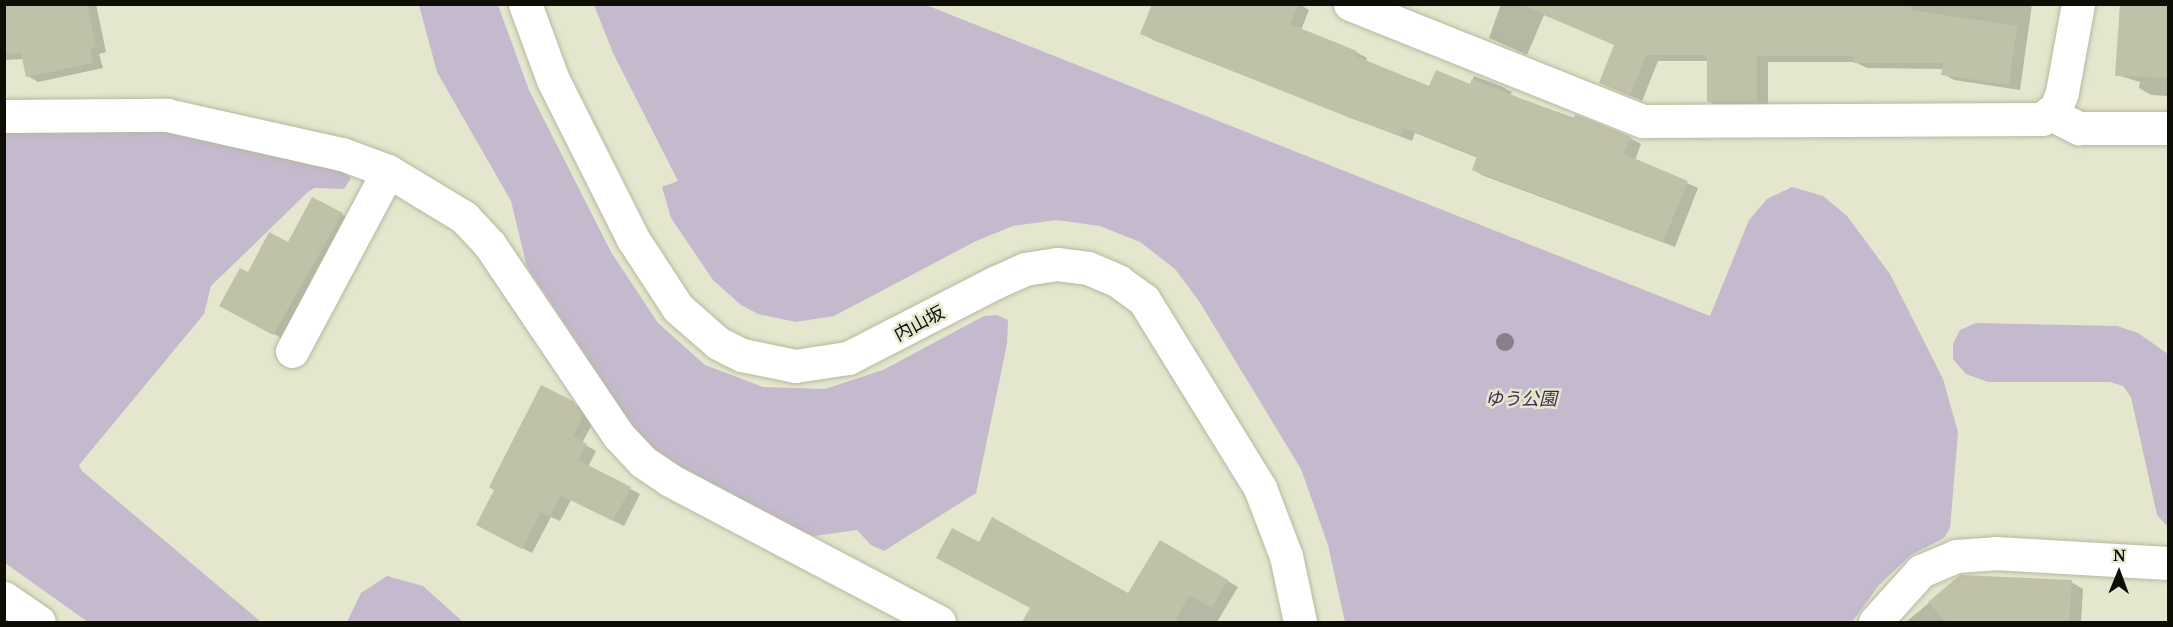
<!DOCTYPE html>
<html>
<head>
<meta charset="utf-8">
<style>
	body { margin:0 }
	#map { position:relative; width:2173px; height:627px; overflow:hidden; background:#e4e6cd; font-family:"Noto Serif","Noto Sans JP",serif }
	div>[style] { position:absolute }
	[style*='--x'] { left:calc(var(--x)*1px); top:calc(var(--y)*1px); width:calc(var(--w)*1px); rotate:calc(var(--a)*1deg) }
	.green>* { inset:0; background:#c4b9cd }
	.shadow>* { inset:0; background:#0003 }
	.building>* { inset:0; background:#c0c1a9 }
	.roads { filter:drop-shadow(0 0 2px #b6b89f) drop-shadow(0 0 2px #b6b89f) }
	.minor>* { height:33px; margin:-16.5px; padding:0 16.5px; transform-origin:16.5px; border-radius:16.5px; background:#fff }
	.tertiary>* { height:33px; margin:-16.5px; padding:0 16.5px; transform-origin:16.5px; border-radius:16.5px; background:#fff }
	.trees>* { width:18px; height:18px; margin:-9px; border-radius:50%; background:#8a7f89 }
	span { translate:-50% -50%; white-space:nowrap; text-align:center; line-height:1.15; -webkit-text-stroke:5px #e4e6cd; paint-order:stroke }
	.street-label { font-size:18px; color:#0e0e06 }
	.park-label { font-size:18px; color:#412a52; font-style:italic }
	.frame { position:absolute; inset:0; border:6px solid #0e0e06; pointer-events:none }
	.north { position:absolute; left:2089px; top:543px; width:60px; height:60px; -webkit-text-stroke:4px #e4e6cd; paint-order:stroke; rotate:1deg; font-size:16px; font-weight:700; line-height:24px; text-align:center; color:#0e0e06 }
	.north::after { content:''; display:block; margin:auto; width:21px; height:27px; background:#0e0e06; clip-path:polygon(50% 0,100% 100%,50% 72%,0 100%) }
</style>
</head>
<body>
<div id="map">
	<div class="green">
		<div style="clip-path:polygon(419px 5px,498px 5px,529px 90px,611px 252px,658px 323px,705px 365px,763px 387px,825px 389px,883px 370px,984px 316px,997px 315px,1008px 320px,1007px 344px,976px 493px,884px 551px,871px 545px,857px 530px,814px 536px,802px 532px,679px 466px,653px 448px,632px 425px,527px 267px,511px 201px,437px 72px)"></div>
		<div style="clip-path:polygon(594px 5px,926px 5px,1710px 316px,1749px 220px,1767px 199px,1792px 187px,1823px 196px,1847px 216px,1890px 274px,1943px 379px,1958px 432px,1950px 528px,1944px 538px,1911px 555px,1879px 585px,1852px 622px,1345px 622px,1328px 545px,1301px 469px,1199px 301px,1175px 269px,1140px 242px,1100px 226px,1057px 220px,1013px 226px,976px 241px,834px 316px,796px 322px,758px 314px,741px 305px,713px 280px,671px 218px,662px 187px,678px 181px,613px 53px)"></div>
		<div style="clip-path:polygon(5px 132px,165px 132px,338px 169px,351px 178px,344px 189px,314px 188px,308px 192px,211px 286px,204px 314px,79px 465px,82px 471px,261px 622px,88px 622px,5px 563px)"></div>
		<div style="clip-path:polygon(1976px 323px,2117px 326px,2138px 333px,2168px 354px,2168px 527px,2157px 515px,2131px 397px,2123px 386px,2110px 382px,1988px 382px,1966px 374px,1953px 359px,1953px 344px,1960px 330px)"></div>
		<div style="clip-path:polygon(387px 576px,423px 586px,463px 622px,347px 622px,361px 593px)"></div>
	</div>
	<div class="shadow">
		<div style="clip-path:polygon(96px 4px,106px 52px,99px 54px,103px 68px,38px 82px,28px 76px,24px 59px,4px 60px,4px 6px)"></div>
		<div style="clip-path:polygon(1154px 4px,1299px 4px,1309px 10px,1301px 30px,1356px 52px,1367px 58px,1366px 62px,1430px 88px,1471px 85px,1474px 76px,1501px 86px,1512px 92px,1510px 95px,1630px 138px,1641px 144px,1635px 160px,1698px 188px,1675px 247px,1484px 176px,1473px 170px,1478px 158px,1415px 133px,1412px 141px,1153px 40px,1142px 33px)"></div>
		<div style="clip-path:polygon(1501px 4px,2032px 4px,2020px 90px,1954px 80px,1943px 74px,1943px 69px,1867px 68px,1855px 62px,1768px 62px,1768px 107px,1720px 107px,1708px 101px,1708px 61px,1658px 61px,1642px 101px,1601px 83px,1615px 45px,1544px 15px,1527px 55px,1489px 38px)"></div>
		<div style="clip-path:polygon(2168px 4px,2168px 96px,2151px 95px,2139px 88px,2140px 82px,2117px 75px)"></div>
		<div style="clip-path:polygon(312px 199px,354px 221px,285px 340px,233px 312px,249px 274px,289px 244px)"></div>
		<div style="clip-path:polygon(572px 403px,583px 409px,593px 423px,582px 443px,596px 451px,588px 467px,640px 494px,624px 526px,571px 500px,560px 521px,551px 517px,532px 553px,488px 530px)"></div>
		<div style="clip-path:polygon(1161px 542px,1238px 587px,1217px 622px,1076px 622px,1064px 617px,1059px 622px,948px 563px,979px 544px,1129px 595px)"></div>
		<div style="clip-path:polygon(1961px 576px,2071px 582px,2083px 589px,2081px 622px,1906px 622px)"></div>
	</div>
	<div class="building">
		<div style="clip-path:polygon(4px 4px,87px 4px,96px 47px,90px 48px,93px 63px,26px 77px,21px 53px,4px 54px)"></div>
		<div style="clip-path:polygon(1152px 4px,1298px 4px,1290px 24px,1357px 51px,1355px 56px,1429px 86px,1436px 70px,1470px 84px,1472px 79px,1573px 119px,1575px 115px,1585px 118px,1631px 137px,1624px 154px,1688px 181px,1663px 242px,1472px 170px,1477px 156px,1403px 128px,1400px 136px,1350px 118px,1140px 34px)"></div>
		<div style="clip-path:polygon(1520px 4px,1911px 6px,1911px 10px,2017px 26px,2009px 85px,1941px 75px,1943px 63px,1854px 63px,1854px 56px,1757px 56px,1757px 101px,1707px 102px,1707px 55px,1646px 55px,1630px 96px,1599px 83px,1614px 45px)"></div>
		<div style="clip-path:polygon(2120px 4px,2169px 4px,2169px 78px,2115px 76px)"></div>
		<div style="clip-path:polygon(312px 197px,343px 213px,273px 335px,219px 306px,240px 268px,248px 272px,269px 232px,288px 242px)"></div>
		<div style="clip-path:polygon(541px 385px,573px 401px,583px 417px,573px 436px,587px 444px,578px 460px,631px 487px,613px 521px,560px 495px,550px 517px,541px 512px,522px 549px,476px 525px,494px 490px,489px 487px)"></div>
		<div style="clip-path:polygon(992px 517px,1128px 593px,1160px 540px,1228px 580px,1212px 608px,1189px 595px,1176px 619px,1182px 622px,1022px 622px,1030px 608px,936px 558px,952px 528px,979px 542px)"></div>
		<div style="clip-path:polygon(1960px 575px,2072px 580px,2069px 622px,1946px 622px,1928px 602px)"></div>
	</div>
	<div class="roads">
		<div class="minor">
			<div style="--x:1350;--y:4;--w:315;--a:21.8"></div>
			<div style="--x:1643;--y:121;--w:399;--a:-0.3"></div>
			<div style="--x:2042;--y:119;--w:18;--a:-38"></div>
			<div style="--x:2056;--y:108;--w:17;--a:-69"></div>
			<div style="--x:2062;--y:92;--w:89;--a:-79.7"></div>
			<div style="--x:2049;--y:113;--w:34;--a:27"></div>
			<div style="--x:2079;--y:128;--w:89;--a:0"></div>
			<div style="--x:4;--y:116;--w:163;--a:-0.4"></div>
			<div style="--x:167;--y:115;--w:179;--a:12.6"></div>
			<div style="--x:342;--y:154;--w:49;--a:20.3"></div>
			<div style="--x:388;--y:171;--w:89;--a:31.2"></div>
			<div style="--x:464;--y:217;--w:38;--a:47"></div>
			<div style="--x:490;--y:245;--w:230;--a:56"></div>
			<div style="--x:619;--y:436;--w:34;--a:47"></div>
			<div style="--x:642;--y:461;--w:34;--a:34"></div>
			<div style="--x:670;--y:480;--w:304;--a:27.8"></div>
			<div style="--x:292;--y:351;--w:204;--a:-61.9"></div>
			<div style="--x:1875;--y:622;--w:69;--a:-48"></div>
			<div style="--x:1921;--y:571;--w:38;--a:-23"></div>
			<div style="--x:1956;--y:556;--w:39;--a:-4"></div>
			<div style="--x:1995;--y:553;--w:173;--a:3.3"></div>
		</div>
		<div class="tertiary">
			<div style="--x:525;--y:4;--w:81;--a:69.8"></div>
			<div style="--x:553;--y:80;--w:178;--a:63.3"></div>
			<div style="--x:633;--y:239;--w:82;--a:56.9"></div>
			<div style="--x:678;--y:308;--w:53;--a:41.2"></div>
			<div style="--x:718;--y:343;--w:27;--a:27"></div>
			<div style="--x:742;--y:355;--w:54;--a:11.7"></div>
			<div style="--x:795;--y:366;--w:54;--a:-8.6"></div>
			<div style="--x:848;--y:358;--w:166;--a:-27.2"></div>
			<div style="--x:996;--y:282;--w:32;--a:-24"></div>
			<div style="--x:1025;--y:269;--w:32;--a:-9"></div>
			<div style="--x:1057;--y:264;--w:31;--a:7"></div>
			<div style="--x:1088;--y:268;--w:33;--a:23"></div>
			<div style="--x:1118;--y:281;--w:32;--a:36"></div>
			<div style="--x:1144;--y:300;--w:221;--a:58.3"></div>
			<div style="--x:1260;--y:488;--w:73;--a:69.1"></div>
			<div style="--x:1286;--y:556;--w:67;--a:78"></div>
			<div style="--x:4;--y:598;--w:42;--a:34.4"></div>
		</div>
	</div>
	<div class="trees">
		<div style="left:1505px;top:342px"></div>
	</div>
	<div class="street-label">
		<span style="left:919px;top:323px;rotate:-28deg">内山坂</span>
	</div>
	<div class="park-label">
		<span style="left:1521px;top:398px">ゆう公園</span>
	</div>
	<div class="frame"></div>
	<div class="north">N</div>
</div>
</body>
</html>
